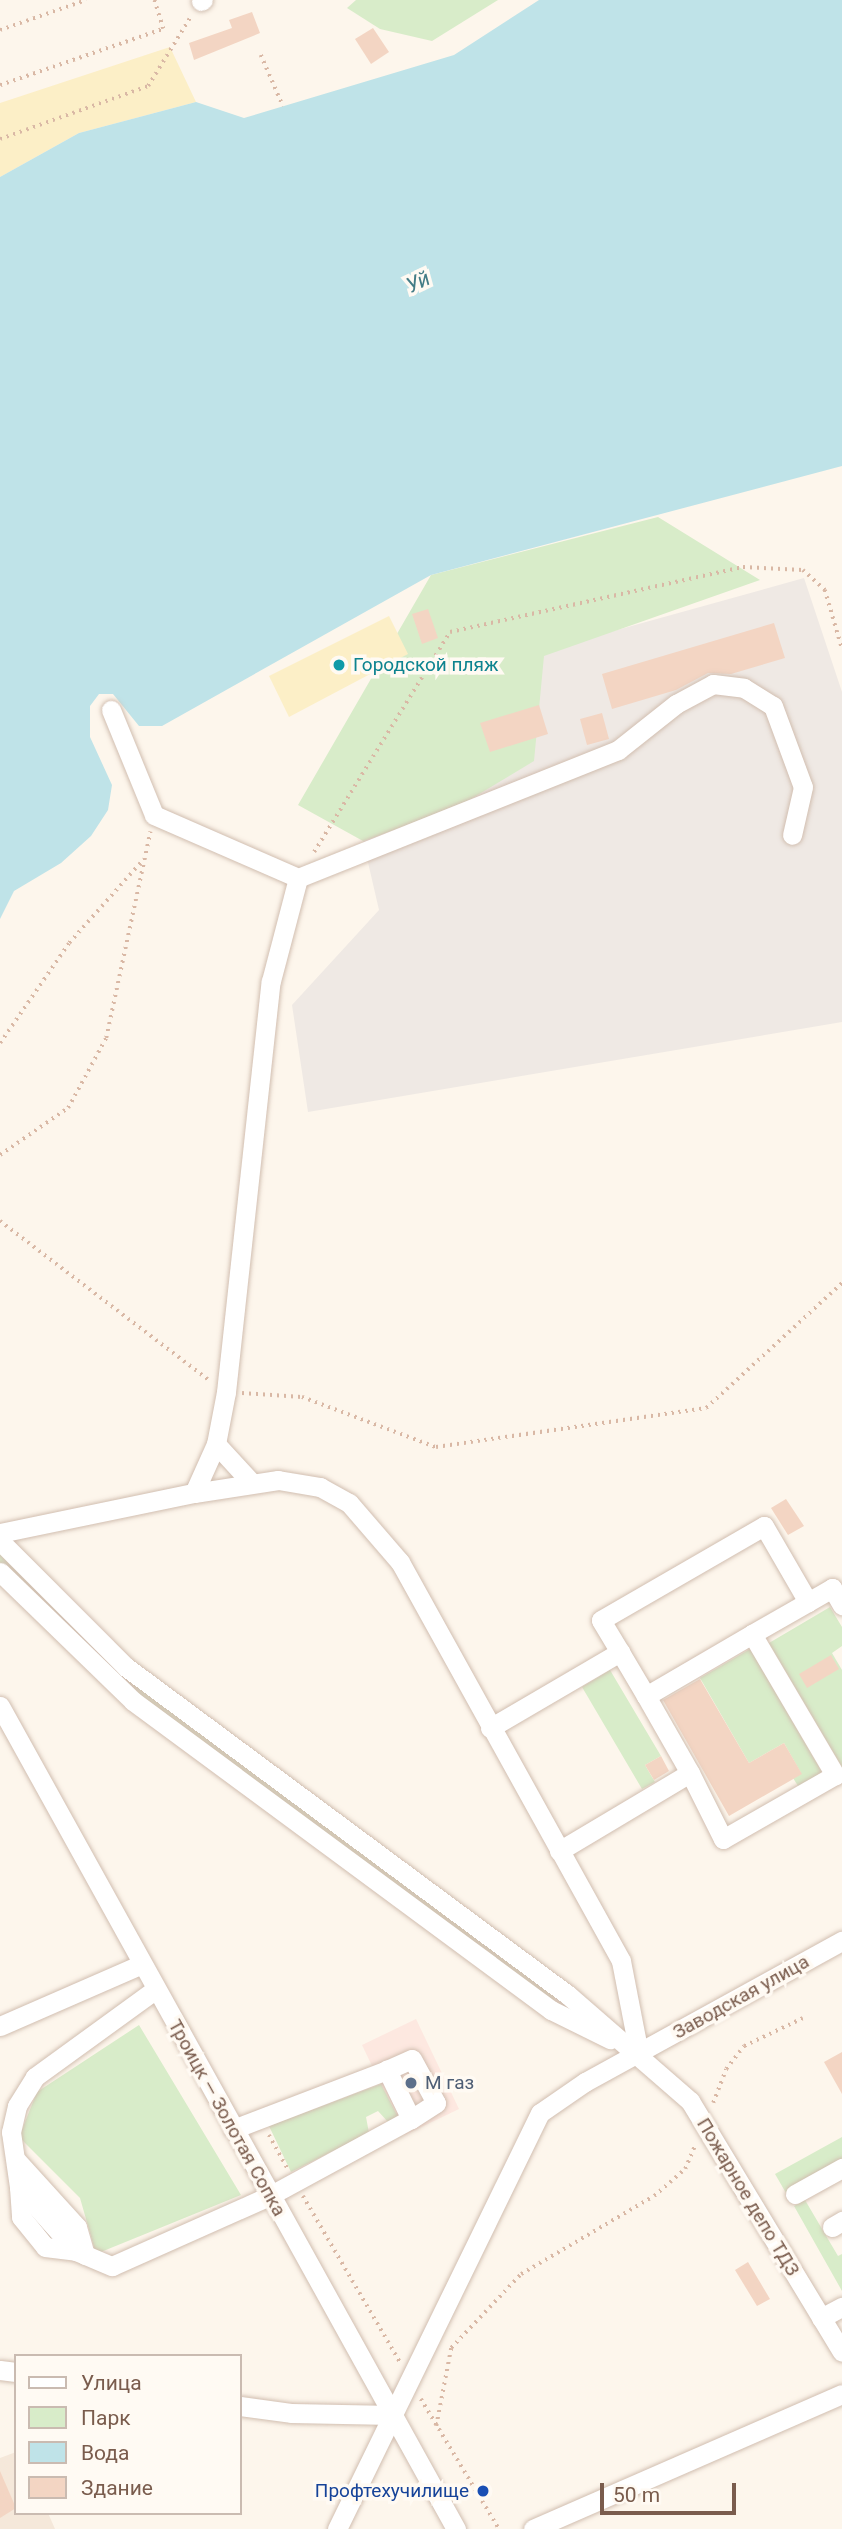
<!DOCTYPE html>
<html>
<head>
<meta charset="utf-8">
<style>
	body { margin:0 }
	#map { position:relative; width:842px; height:2529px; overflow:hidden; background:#fdf6ec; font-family:Roboto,sans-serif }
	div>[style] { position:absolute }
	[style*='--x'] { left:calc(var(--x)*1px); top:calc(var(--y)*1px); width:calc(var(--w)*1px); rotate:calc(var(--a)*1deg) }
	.residential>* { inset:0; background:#f5e8da }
	.commercial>* { inset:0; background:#fde8e0 }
	.industrial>* { inset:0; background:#efe9e4 }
	.green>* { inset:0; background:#d8ecc9 }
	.sand>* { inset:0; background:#fcefc7 }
	.water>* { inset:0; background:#bfe3e8 }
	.building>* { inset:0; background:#f3d5c3 }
	.path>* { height:3.5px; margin-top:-1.75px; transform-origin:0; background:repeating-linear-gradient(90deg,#d9b8a5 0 2px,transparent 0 7px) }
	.roads { filter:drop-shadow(0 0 2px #d1beb0) drop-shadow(0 0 2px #d1beb0) }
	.minor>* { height:19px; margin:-9.5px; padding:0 9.5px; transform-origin:9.5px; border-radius:9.5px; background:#fff }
	.dots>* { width:19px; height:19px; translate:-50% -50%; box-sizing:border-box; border:4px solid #fffaf3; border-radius:50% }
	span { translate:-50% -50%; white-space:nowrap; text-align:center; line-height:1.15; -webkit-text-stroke:7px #fffaf3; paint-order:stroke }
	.culture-label { font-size:19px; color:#0d838f }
	.left { translate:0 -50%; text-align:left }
	.street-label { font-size:19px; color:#7a5c4d }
	.service-label { font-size:19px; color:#4e5e75 }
	.transit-label { font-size:19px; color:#164399 }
	.right { translate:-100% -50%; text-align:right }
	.water-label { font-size:21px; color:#437c86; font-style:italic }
	.legend { position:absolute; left:14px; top:2354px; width:228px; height:161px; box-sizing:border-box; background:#fffaf3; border:2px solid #cabbb1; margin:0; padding:9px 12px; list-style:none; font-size:21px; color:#7a5c4d }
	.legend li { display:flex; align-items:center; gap:14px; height:35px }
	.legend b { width:35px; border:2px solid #cabbb1 }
	.scale { position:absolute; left:600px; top:2483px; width:136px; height:32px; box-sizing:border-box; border:4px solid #7a5c4d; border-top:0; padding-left:9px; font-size:21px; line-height:24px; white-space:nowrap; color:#7a5c4d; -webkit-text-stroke:5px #fffaf3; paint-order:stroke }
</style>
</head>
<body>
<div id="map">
	<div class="residential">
		<div style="clip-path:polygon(16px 2452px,16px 2513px,48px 2513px,55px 2529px,0 2529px,0 2458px)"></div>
	</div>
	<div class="commercial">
		<div style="clip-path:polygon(416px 2019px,459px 2109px,405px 2135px,362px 2045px)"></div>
	</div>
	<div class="industrial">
		<div style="clip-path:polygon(804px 578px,842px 692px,842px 1022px,308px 1112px,292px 1005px,379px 910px,345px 763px,441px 679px)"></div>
	</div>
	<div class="green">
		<div style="clip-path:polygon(356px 0,498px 0,432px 41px,380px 29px,347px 8px)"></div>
		<div style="clip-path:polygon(658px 517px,760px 580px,544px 656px,534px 761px,456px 808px,363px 841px,298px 805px,431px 575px)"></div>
		<div style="clip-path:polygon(0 1551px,46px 1598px,557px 1994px,552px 2003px,146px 1702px,0 1564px)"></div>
		<div style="clip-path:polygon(830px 1607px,842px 1627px,842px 1646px,832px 1653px,842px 1670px,842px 1767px,769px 1643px)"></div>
		<div style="clip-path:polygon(750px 1649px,823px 1774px,800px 1789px,793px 1778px,801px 1773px,784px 1743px,749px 1763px,700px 1678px)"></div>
		<div style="clip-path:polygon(610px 1670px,661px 1756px,645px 1765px,655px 1782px,642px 1789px,582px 1687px)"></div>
		<div style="clip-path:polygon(139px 2025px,241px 2195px,96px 2254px,80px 2198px,19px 2137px,37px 2092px)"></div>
		<div style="clip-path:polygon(381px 2084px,398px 2117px,388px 2122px,378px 2111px,366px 2117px,369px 2133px,291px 2172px,269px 2126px)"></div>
		<div style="clip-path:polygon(842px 2137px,842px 2162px,786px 2193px,775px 2174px)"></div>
		<div style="clip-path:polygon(805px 2200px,838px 2256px,842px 2254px,842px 2291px,794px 2206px)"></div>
	</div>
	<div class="sand">
		<div style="clip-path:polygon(170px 47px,196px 102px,79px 133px,0 177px,0 103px)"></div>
		<div style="clip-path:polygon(389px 616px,408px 654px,289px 717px,269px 676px)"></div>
	</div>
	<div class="water">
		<div style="clip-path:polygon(539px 0,842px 0,842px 466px,431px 575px,162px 726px,139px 726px,113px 694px,99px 694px,90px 706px,90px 737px,112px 785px,108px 810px,91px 836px,61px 863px,14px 891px,0 919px,0 177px,79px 133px,196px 102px,244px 118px,454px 55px)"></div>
	</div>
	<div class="building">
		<div style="clip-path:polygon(252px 12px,260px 33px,194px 60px,189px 43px,232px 28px,229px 20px)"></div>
		<div style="clip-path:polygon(373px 28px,389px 52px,371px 64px,355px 39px)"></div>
		<div style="clip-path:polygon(428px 609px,438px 638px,422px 644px,412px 614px)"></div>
		<div style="clip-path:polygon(774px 623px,785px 658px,731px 674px,708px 673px,676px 690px,612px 709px,602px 674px)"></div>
		<div style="clip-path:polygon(539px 705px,548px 734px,490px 752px,480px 723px)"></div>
		<div style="clip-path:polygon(602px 713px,609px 739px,587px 745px,580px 719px)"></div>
		<div style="clip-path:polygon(786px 1499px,804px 1526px,788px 1535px,771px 1508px)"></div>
		<div style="clip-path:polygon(831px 1655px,839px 1669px,807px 1688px,799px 1674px)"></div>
		<div style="clip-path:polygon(700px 1679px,749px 1763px,784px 1743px,802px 1774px,729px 1816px,663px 1700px)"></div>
		<div style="clip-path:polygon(661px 1756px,669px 1771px,654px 1780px,645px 1765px)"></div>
		<div style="clip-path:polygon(842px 2052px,842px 2094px,824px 2062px)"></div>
		<div style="clip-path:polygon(748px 2262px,770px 2299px,757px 2306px,735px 2270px)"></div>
		<div style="clip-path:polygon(0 2471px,16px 2508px,0 2518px)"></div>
	</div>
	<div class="path">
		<div style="--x:0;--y:30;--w:91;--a:-19.2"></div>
		<div style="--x:261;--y:55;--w:56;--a:66.7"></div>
		<div style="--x:0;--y:85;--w:172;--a:-19"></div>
		<div style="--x:163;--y:29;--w:30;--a:-107"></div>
		<div style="--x:0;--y:139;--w:157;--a:-19.7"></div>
		<div style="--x:148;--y:86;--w:82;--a:-58.4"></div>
		<div style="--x:314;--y:852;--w:259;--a:-58.3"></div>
		<div style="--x:450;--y:632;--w:300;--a:-12.5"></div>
		<div style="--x:743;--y:567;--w:60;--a:2.9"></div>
		<div style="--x:803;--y:570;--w:30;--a:42"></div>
		<div style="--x:825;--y:590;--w:60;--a:73.7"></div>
		<div style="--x:0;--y:1043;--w:121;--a:-55.4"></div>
		<div style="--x:69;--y:943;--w:111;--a:-48.3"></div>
		<div style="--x:0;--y:1155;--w:83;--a:-34.7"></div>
		<div style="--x:68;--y:1108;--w:80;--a:-61.5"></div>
		<div style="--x:106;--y:1038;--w:211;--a:-77.9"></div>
		<div style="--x:0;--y:1221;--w:264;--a:37.3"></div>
		<div style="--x:242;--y:1393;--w:60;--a:3.8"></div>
		<div style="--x:302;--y:1397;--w:143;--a:20.5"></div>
		<div style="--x:436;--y:1447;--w:273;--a:-8.2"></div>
		<div style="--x:706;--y:1408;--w:185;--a:-42.6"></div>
		<div style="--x:713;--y:2103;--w:36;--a:-69"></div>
		<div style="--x:726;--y:2069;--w:29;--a:-52"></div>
		<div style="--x:744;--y:2046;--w:65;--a:-25.4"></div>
		<div style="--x:269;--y:2135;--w:38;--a:61"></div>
		<div style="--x:303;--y:2196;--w:192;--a:59.7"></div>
		<div style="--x:421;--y:2399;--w:152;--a:59"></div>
		<div style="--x:436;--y:2426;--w:79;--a:-79.1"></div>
		<div style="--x:451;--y:2348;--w:102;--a:-46.6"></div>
		<div style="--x:521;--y:2274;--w:154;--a:-30.4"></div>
		<div style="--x:654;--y:2196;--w:41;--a:-41.1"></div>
		<div style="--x:685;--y:2169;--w:25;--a:-67"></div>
	</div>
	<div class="roads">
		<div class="minor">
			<div style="--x:201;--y:1;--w:2;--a:-27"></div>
			<div style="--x:111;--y:710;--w:113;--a:67.7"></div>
			<div style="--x:154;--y:815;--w:157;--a:23.6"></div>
			<div style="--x:216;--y:1444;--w:52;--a:47.4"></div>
			<div style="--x:194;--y:1493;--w:85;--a:-8.8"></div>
			<div style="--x:278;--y:1480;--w:43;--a:9.5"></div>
			<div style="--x:320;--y:1487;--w:33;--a:29"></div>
			<div style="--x:349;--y:1503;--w:78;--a:49.2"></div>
			<div style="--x:400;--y:1562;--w:456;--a:61"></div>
			<div style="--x:621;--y:1961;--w:95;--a:79"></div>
			<div style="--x:0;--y:1533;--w:198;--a:-11.7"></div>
			<div style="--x:194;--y:1493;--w:54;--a:-65.8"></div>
			<div style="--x:216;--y:1444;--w:53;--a:-79.1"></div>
			<div style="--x:226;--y:1392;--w:413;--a:-83.8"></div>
			<div style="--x:271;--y:981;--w:106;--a:-75.3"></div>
			<div style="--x:298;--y:878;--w:345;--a:-21.8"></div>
			<div style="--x:618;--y:750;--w:74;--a:-38.4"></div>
			<div style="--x:676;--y:704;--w:42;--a:-28.4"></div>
			<div style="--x:713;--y:684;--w:31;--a:7"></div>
			<div style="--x:744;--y:688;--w:34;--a:32"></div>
			<div style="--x:773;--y:706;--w:86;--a:69.7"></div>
			<div style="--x:803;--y:787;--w:49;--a:102.9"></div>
			<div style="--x:0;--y:1541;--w:178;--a:45"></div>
			<div style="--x:126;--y:1667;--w:550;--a:36.58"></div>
			<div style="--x:568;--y:1995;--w:162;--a:41"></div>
			<div style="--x:690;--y:2101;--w:293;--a:58.8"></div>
			<div style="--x:0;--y:1572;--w:185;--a:44.1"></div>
			<div style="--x:133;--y:1701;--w:520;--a:36.47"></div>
			<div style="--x:551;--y:2010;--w:66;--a:26.2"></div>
			<div style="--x:808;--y:1602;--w:28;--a:-30"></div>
			<div style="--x:832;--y:1588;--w:20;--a:60"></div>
			<div style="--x:620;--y:1652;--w:37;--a:-121"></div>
			<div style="--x:601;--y:1620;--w:188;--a:-30"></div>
			<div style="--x:764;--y:1526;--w:88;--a:59.9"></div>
			<div style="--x:808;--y:1602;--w:64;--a:150.3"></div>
			<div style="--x:0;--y:1706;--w:941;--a:61.01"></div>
			<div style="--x:490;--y:1728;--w:151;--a:-30.3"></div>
			<div style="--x:620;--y:1652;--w:51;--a:59.4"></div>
			<div style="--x:646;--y:1696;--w:123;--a:-30.3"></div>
			<div style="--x:752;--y:1634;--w:164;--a:59.5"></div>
			<div style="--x:835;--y:1775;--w:129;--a:150.3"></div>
			<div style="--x:723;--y:1839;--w:74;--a:-116.6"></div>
			<div style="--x:559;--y:1851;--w:152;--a:-30.8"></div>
			<div style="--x:690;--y:1773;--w:89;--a:-119.7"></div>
			<div style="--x:156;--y:1989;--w:150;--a:144"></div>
			<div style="--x:35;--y:2077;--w:34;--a:122"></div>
			<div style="--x:17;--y:2106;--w:27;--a:103"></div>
			<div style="--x:11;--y:2132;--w:56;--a:81.7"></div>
			<div style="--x:19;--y:2187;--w:86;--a:48.3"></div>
			<div style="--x:76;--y:2251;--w:39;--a:23"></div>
			<div style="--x:112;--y:2266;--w:172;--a:-24"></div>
			<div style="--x:269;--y:2196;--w:162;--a:-28.5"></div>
			<div style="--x:411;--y:2119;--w:55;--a:-116.1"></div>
			<div style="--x:387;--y:2070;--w:165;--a:159"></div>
			<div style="--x:0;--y:2026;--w:155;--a:-23.6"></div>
			<div style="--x:387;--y:2070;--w:27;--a:-24"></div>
			<div style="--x:412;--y:2059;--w:50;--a:61.4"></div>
			<div style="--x:436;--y:2103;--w:30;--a:147"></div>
			<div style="--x:17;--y:2161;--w:89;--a:47.7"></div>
			<div style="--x:77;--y:2227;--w:29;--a:74"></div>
			<div style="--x:19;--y:2187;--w:30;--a:86"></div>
			<div style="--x:21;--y:2217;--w:38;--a:51"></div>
			<div style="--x:45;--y:2247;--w:31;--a:7"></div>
			<div style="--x:795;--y:2194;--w:54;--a:-29"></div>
			<div style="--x:832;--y:2227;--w:12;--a:-31"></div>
			<div style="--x:821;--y:2318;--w:24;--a:-28"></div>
			<div style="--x:0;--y:2370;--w:16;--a:7"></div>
			<div style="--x:240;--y:2406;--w:51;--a:7.8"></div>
			<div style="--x:291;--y:2413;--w:102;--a:1.1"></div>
			<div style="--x:337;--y:2529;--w:463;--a:-64"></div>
			<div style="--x:540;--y:2113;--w:55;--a:-34.6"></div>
			<div style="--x:585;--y:2082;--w:293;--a:-28.8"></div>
			<div style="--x:533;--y:2529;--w:337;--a:-23.6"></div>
		</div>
	</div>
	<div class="dots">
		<div style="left:339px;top:665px;background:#0f9aa8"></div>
		<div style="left:411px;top:2083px;background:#5c6f8a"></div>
		<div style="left:483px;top:2491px;background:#1a4fb4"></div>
	</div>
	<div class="culture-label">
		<span class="left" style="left:353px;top:665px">Городской пляж</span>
	</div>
	<div class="street-label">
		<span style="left:741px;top:1997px;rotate:-29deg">Заводская улица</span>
		<span style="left:227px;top:2118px;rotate:61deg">Троицк — Золотая Сопка</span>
		<span style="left:748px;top:2197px;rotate:59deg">Пожарное депо ТДЗ</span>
	</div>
	<div class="service-label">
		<span class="left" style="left:425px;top:2083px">М газ</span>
	</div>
	<div class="transit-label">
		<span class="right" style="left:469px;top:2491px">Профтехучилище</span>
	</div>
	<div class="water-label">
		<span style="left:418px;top:282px;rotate:-25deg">Уй</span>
	</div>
	<ul class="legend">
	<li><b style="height:9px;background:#fff"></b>Улица</li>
	<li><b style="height:19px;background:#d8ecc9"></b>Парк</li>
	<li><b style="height:19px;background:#bfe3e8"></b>Вода</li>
	<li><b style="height:19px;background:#f3d5c3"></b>Здание</li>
	</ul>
	<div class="scale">50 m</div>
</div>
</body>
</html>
